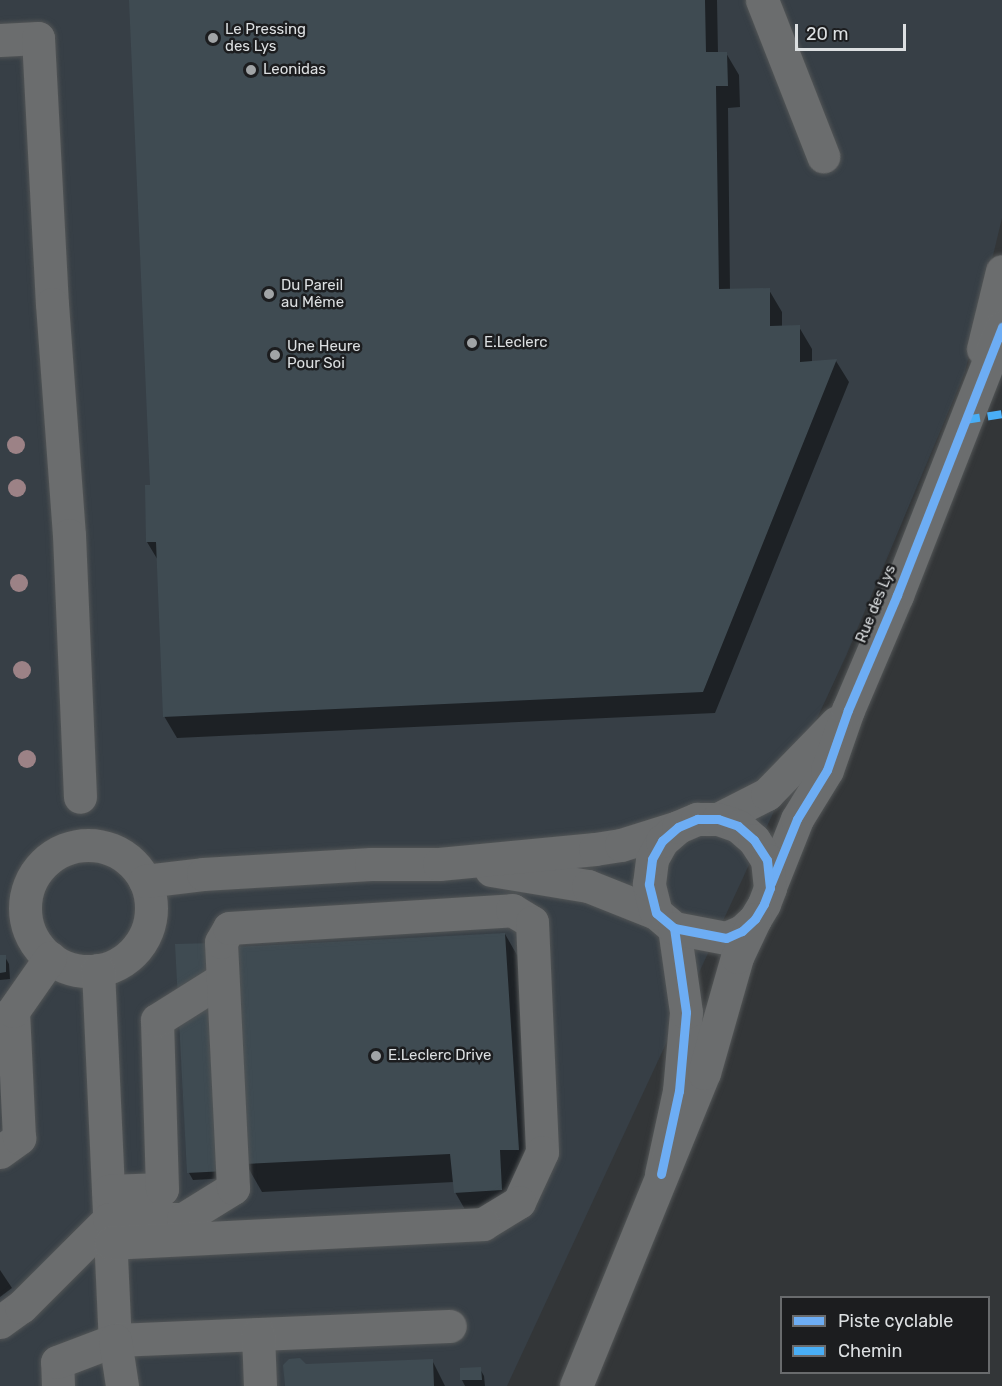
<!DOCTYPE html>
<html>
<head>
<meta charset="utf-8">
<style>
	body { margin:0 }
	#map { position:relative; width:1002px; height:1386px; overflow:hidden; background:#333638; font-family:Rubik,sans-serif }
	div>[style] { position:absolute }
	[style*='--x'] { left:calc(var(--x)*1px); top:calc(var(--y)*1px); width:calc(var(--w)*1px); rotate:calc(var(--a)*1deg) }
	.built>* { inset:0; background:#373f46 }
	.shadow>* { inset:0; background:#0007 }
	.building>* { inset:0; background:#3f4b52 }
	.roads { filter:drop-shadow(0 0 2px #525556) drop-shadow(0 0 2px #525556) }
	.minor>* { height:33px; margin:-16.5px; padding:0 16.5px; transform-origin:16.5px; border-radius:16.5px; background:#6b6d6e }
	.minor>.ring { margin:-16.5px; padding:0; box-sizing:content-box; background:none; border:33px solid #6b6d6e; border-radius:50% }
	.quiet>* { height:8px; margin-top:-4px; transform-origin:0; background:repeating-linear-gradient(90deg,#49aef6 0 15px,transparent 0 23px) }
	.cycleway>* { height:9px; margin:-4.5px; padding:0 4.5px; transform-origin:4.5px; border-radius:4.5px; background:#6dadf4 }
	.trees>* { width:18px; height:18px; margin:-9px; border-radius:50%; background:#9c8286 }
	.dots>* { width:16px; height:16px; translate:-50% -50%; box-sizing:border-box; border:3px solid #1c1d1f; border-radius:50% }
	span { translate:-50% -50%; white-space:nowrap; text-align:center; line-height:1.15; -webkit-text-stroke:5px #1c1d1f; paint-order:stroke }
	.poi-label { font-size:15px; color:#dcdfe1 }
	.left { translate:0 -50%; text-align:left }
	.street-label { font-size:15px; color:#dcdfe1 }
	.legend { position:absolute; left:780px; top:1296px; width:210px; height:78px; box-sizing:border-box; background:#1c1d1f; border:2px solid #696b6d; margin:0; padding:8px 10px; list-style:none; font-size:18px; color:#dcdfe1 }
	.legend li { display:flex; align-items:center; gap:12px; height:30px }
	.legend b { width:30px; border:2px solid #696b6d }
	.scale { position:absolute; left:795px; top:24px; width:111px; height:27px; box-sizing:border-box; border:3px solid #dcdfe1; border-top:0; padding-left:8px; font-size:18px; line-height:21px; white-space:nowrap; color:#dcdfe1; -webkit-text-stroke:4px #1c1d1f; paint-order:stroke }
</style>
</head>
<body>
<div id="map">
	<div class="built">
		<div style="clip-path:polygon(0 0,1002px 0,1002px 218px,965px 372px,846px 656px,507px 1386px,0 1386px)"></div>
	</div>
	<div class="shadow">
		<div style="clip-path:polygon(130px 0,717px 0,718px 53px,726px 53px,739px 75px,740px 107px,728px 108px,730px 290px,769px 290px,782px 312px,782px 327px,799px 327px,812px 349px,812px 363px,836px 361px,849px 382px,715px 713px,177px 738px,164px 716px,159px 562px,147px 542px,151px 487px)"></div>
		<div style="clip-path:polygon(505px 934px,521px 962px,535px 1178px,517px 1217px,471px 1220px,455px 1192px,454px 1182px,262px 1192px,246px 1164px,229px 1178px,193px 1180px,189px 1173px,217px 951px)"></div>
		<div style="clip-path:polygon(0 957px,5px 957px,9px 964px,10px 979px,0 980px)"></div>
		<div style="clip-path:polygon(0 1270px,12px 1288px,0 1297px)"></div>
		<div style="clip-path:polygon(432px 1360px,445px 1386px,286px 1386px)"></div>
		<div style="clip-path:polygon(480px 1369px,484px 1376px,485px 1386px,465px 1386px,462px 1380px)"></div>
	</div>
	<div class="building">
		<div style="clip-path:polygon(129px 0,705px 0,706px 52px,727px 52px,728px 86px,716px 86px,719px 289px,770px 288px,770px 326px,800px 325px,800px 362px,837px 359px,703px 692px,163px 717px,156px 542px,146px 542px,145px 485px,150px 485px)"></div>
		<div style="clip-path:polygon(505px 933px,519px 1150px,500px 1150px,502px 1190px,454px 1193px,450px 1154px,244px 1164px,226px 1171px,187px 1173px,175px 944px,214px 943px,233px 947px)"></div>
		<div style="clip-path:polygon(0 955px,6px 955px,6px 972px,0 973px)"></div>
		<div style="clip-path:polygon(300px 1358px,306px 1364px,433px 1359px,434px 1386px,285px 1386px,283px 1365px,289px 1359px)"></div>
		<div style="clip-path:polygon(481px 1367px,482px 1380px,460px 1380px,460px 1368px)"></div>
	</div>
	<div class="roads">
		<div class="minor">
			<div style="--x:762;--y:0;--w:168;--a:68.6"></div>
			<div style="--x:0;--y:40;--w:38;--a:-3"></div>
			<div style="--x:38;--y:38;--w:266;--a:87"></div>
			<div style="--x:52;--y:304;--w:232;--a:85.8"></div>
			<div style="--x:69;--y:535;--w:262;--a:87.6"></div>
			<div style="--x:983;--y:349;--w:80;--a:-76.3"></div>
			<div style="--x:718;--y:819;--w:55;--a:-27"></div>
			<div style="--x:767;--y:794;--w:100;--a:-45.8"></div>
			<div class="ring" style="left:25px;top:845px;width:93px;height:93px"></div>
			<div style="--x:491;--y:870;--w:98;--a:9.4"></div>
			<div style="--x:588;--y:886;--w:73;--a:21.7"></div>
			<div style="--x:145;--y:881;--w:58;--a:-6.9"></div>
			<div style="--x:203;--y:874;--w:168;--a:-3.4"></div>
			<div style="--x:371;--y:864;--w:68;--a:0"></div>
			<div style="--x:439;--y:864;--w:157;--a:-5.5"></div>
			<div style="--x:595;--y:849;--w:26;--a:-9"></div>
			<div style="--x:621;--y:845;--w:60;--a:-17.5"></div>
			<div style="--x:770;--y:887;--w:73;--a:-68.3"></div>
			<div style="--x:797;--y:819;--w:57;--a:-58.5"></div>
			<div style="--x:827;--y:770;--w:64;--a:-70.7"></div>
			<div style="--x:848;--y:710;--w:125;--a:-66.9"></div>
			<div style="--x:897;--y:595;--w:288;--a:-68.6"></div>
			<div style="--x:98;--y:970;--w:370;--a:87.4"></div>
			<div style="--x:115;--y:1340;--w:335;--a:-2.4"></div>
			<div style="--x:0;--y:1152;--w:24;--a:-36"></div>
			<div style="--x:19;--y:1138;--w:127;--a:-92.7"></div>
			<div style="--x:13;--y:1011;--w:65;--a:-55.1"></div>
			<div style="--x:661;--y:1174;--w:85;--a:-77.8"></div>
			<div style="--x:679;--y:1091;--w:79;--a:-84.9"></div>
			<div style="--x:686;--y:1012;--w:85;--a:-98.1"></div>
			<div style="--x:674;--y:928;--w:23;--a:-140"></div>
			<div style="--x:656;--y:913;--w:30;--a:-104"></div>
			<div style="--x:649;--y:884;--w:25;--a:-83"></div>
			<div style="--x:652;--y:859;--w:21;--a:-61"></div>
			<div style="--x:662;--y:841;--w:21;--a:-41"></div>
			<div style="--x:678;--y:827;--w:21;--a:-23"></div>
			<div style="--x:697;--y:819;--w:21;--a:0"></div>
			<div style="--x:718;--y:819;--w:21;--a:19"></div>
			<div style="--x:738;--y:826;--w:21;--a:41"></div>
			<div style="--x:754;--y:840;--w:24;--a:57"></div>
			<div style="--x:767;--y:860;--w:28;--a:84"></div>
			<div style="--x:770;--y:888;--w:17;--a:111"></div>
			<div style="--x:764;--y:904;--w:17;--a:121"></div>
			<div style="--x:755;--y:919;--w:18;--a:137"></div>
			<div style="--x:742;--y:931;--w:17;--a:156"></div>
			<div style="--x:726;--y:938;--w:53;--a:-169.1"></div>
			<div style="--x:108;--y:1191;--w:54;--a:-2.1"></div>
			<div style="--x:162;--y:1189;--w:169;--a:-91.7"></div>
			<div style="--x:157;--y:1020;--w:77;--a:-32.2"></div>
			<div style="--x:0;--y:1322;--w:26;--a:-36"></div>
			<div style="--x:21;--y:1307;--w:124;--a:-45"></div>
			<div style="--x:109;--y:1219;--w:74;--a:0"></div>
			<div style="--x:183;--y:1219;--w:59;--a:-31.8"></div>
			<div style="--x:233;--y:1188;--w:246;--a:-92.8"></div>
			<div style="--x:221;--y:942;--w:16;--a:-60"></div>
			<div style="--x:229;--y:928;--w:284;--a:-3.6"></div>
			<div style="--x:512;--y:910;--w:23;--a:31"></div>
			<div style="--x:532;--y:922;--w:230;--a:87.5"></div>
			<div style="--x:542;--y:1152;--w:55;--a:114.7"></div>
			<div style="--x:519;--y:1202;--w:42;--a:148.6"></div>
			<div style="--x:483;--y:1224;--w:373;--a:177.1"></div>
			<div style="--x:258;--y:1334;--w:52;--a:87.8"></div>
			<div style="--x:58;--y:1386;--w:24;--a:-92"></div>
			<div style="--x:57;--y:1362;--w:62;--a:-20.8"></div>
			<div style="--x:115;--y:1340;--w:47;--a:81.3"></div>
			<div style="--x:576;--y:1386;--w:338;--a:-67.8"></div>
			<div style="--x:704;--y:1073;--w:121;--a:-74.1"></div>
			<div style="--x:737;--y:957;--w:42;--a:-64.7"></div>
		</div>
	</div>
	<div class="quiet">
		<div style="--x:965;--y:420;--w:37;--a:-9"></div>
	</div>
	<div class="cycleway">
		<div style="--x:771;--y:883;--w:69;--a:-67.9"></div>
		<div style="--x:797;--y:819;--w:57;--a:-58.5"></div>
		<div style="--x:827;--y:770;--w:64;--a:-70.7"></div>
		<div style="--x:848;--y:710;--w:125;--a:-66.9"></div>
		<div style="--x:897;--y:595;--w:288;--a:-68.6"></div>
		<div style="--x:661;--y:1174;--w:85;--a:-77.8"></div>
		<div style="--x:679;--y:1091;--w:79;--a:-84.9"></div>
		<div style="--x:686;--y:1012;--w:85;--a:-98.1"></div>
		<div style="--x:674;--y:928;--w:23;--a:-140"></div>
		<div style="--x:656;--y:913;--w:30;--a:-104"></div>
		<div style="--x:649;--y:884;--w:25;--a:-83"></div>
		<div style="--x:652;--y:859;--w:21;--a:-61"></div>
		<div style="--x:662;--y:841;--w:21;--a:-41"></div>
		<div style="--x:678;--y:827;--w:21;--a:-23"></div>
		<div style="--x:697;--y:819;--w:21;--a:0"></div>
		<div style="--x:718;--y:819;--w:21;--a:19"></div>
		<div style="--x:738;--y:826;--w:21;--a:41"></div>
		<div style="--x:754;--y:840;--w:24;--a:57"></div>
		<div style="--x:767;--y:860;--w:28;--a:84"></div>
		<div style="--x:770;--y:888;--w:17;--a:111"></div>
		<div style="--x:764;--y:904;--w:17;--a:121"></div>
		<div style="--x:755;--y:919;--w:18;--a:137"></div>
		<div style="--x:742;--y:931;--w:17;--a:156"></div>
		<div style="--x:726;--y:938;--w:53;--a:-169.1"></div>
	</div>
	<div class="trees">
		<div style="left:16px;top:445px"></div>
		<div style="left:17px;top:488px"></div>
		<div style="left:19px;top:583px"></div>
		<div style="left:22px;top:670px"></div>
		<div style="left:27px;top:759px"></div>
	</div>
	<div class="dots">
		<div style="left:213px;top:38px;background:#a1a4a6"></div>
		<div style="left:251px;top:70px;background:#a1a4a6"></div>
		<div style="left:269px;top:294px;background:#a1a4a6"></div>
		<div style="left:472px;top:343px;background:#a1a4a6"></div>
		<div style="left:275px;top:355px;background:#a1a4a6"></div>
		<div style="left:376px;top:1056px;background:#a1a4a6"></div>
	</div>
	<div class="poi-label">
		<span class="left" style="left:225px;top:38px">Le Pressing<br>des Lys</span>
		<span class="left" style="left:263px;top:70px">Leonidas</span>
		<span class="left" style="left:281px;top:294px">Du Pareil<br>au Même</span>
		<span class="left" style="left:484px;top:343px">E.Leclerc</span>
		<span class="left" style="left:287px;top:355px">Une Heure<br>Pour Soi</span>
		<span class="left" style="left:388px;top:1056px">E.Leclerc Drive</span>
	</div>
	<div class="street-label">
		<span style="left:876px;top:604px;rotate:-68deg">Rue des Lys</span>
	</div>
	<ul class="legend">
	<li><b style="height:8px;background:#6dadf4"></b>Piste cyclable</li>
	<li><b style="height:8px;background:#49aef6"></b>Chemin</li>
	</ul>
	<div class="scale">20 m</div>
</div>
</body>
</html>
